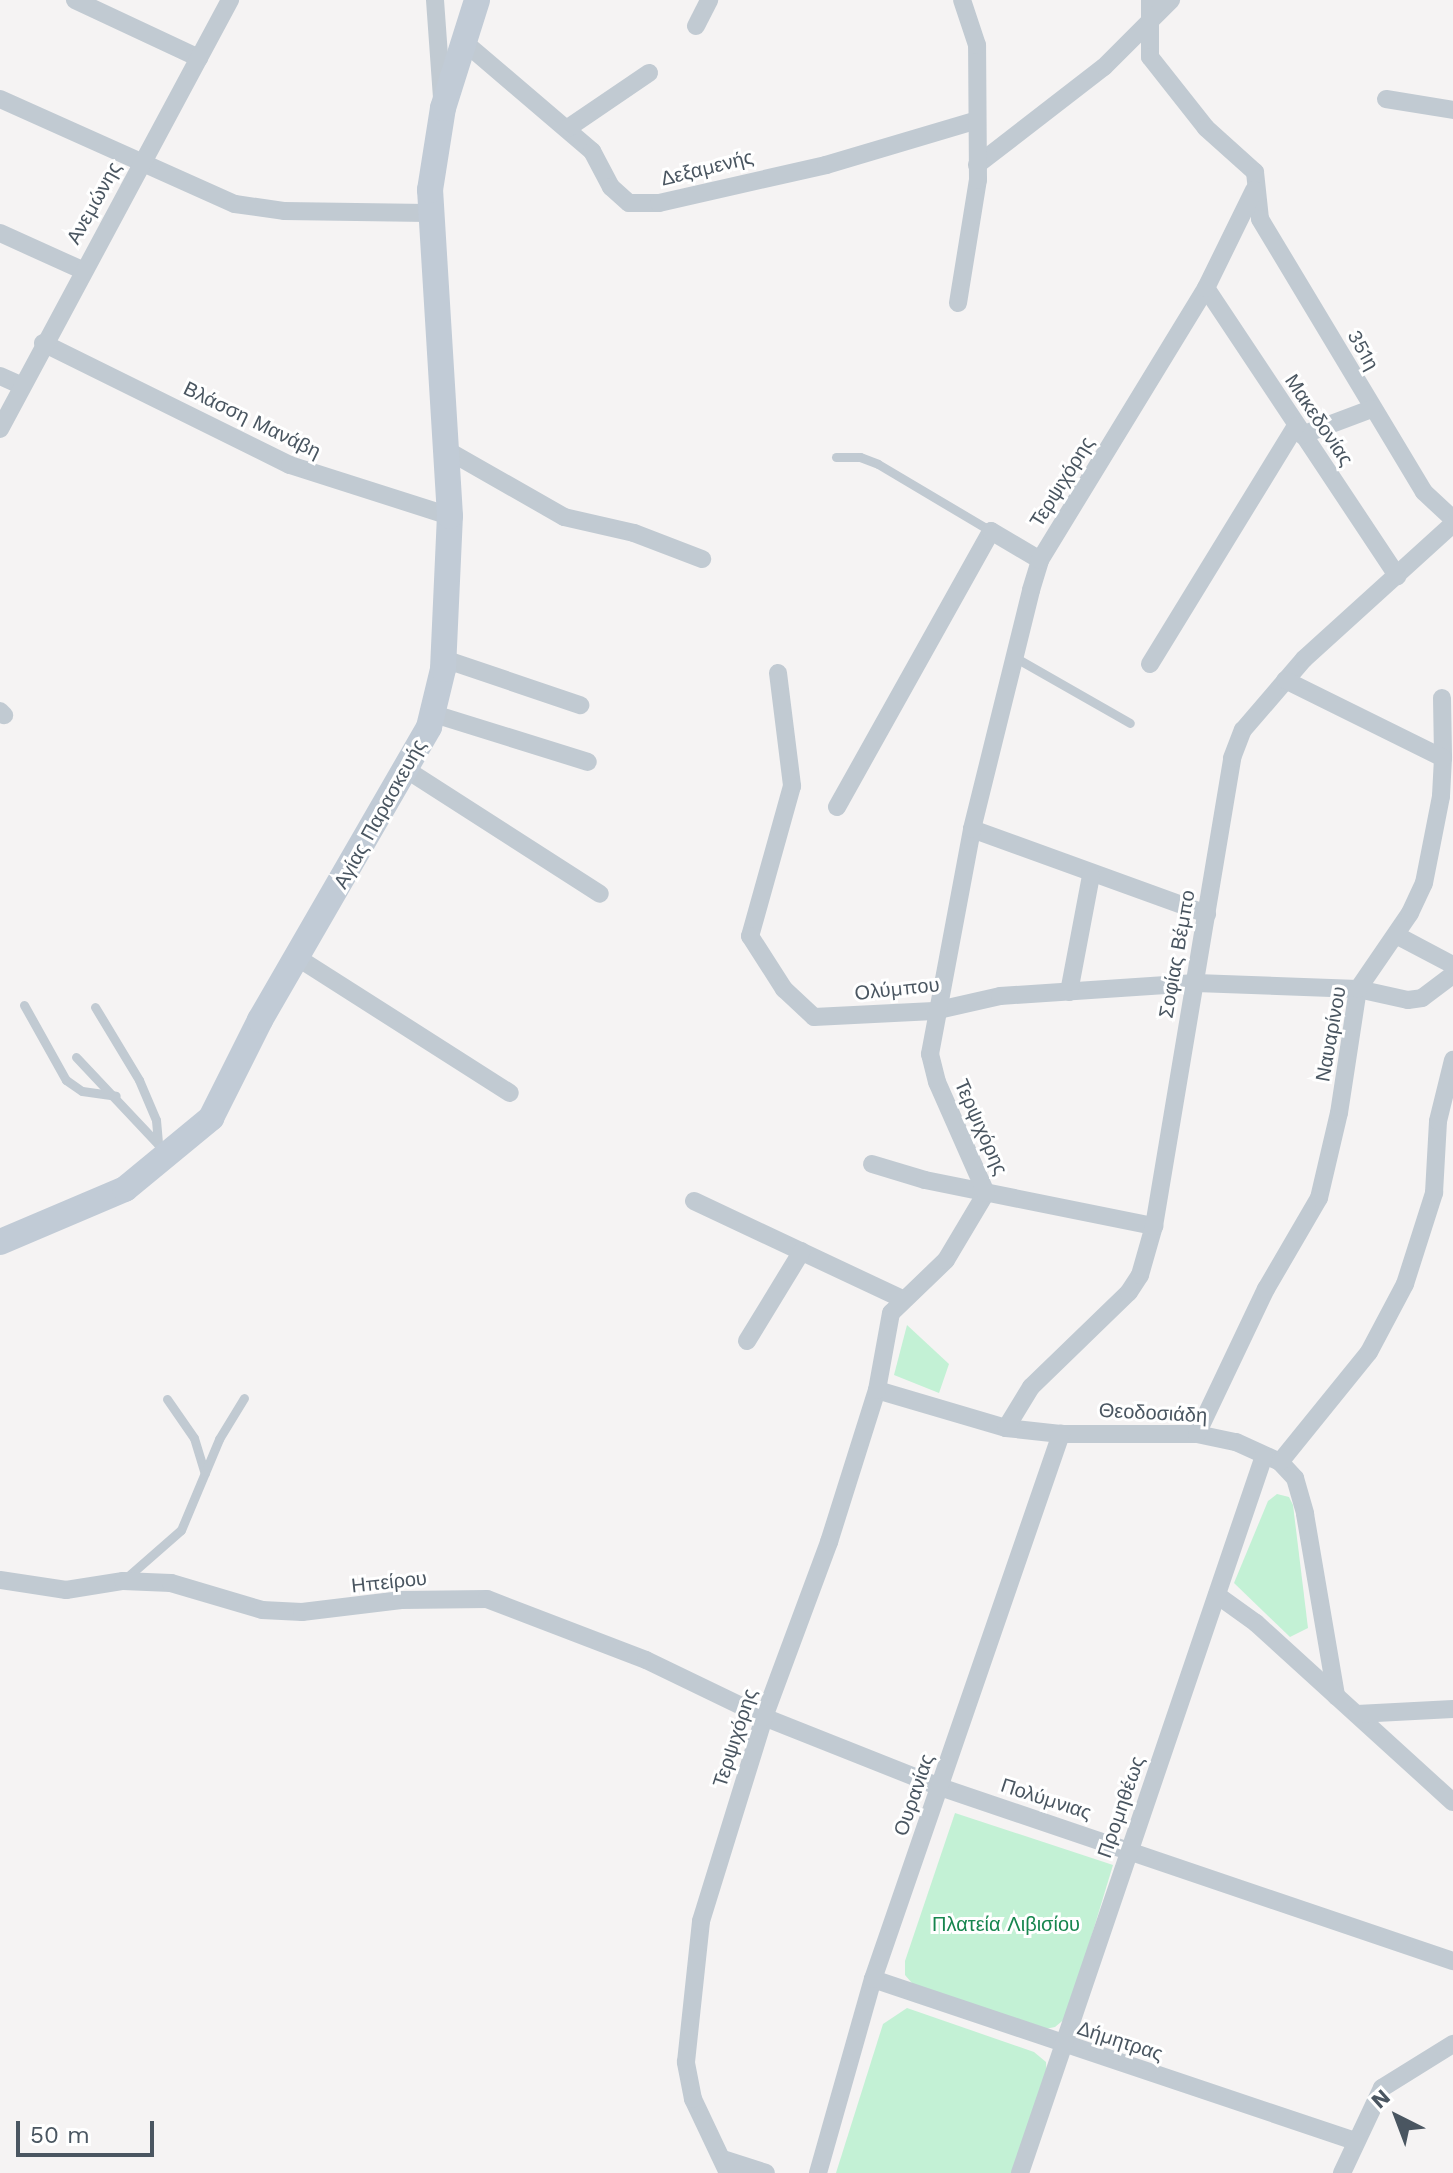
<!DOCTYPE html>
<html>
<head>
<meta charset="utf-8">
<style>
	body { margin:0 }
	#map { position:relative; width:1453px; height:2173px; overflow:hidden; background:#f5f3f3; font-family:"Work Sans",sans-serif }
	div>[style] { position:absolute }
	[style*='--x'] { left:calc(var(--x)*1px); top:calc(var(--y)*1px); width:calc(var(--w)*1px); rotate:calc(var(--a)*1deg) }
	.green>* { inset:0; background:#c3f1d5 }
	.lane>* { height:9px; margin:-4.5px; padding:0 4.5px; transform-origin:4.5px; border-radius:4.5px; background:#c1cad2 }
	.street>* { height:18px; margin:-9px; padding:0 9px; transform-origin:9px; border-radius:9px; background:#c1cad2 }
	.secondary>* { height:26px; margin:-13px; padding:0 13px; transform-origin:13px; border-radius:13px; background:#c1cbd6 }
	span { translate:-50% -50%; white-space:nowrap; text-align:center; line-height:1.15; -webkit-text-stroke:6px #fff; paint-order:stroke }
	.street-label { font-size:20px; color:#4a5661 }
	.park-label { font-size:20px; color:#17864f }
	.north { position:absolute; left:1357px; top:2077px; width:80px; height:80px; -webkit-text-stroke:6px #fff; paint-order:stroke; rotate:318deg; font-size:22px; font-weight:700; line-height:32px; text-align:center; color:#4a5661 }
	.north::after { content:''; display:block; margin:auto; width:28px; height:36px; background:#4a5661; clip-path:polygon(50% 0,100% 100%,50% 72%,0 100%) }
	.scale { position:absolute; left:16px; top:2121px; width:138px; height:36px; box-sizing:border-box; border:4px solid #4a5661; border-top:0; padding-left:10px; font-size:24px; line-height:28px; white-space:nowrap; color:#4a5661; -webkit-text-stroke:6px #fff; paint-order:stroke }
</style>
</head>
<body>
<div id="map">
	<div class="green">
		<div style="clip-path:polygon(907px 1325px,949px 1364px,939px 1393px,894px 1375px)"></div>
		<div style="clip-path:polygon(1277px 1494px,1289px 1497px,1293px 1505px,1308px 1628px,1290px 1637px,1234px 1583px,1268px 1501px)"></div>
		<div style="clip-path:polygon(955px 1813px,1113px 1865px,1067px 2017px,1055px 2027px,1040px 2030px,917px 1989px,905px 1975px,905px 1961px)"></div>
		<div style="clip-path:polygon(907px 2008px,1034px 2052px,1046px 2062px,1047px 2079px,1015px 2173px,836px 2173px,883px 2024px)"></div>
	</div>
	<div class="lane">
		<div style="--x:836;--y:457;--w:24;--a:0"></div>
		<div style="--x:860;--y:457;--w:19;--a:21"></div>
		<div style="--x:878;--y:464;--w:131;--a:30.7"></div>
		<div style="--x:1016;--y:658;--w:131;--a:29.7"></div>
		<div style="--x:24;--y:1005;--w:86;--a:60.8"></div>
		<div style="--x:66;--y:1080;--w:19;--a:35"></div>
		<div style="--x:82;--y:1091;--w:34;--a:8"></div>
		<div style="--x:95;--y:1007;--w:85;--a:58.9"></div>
		<div style="--x:139;--y:1080;--w:43;--a:67"></div>
		<div style="--x:156;--y:1120;--w:24;--a:85"></div>
		<div style="--x:76;--y:1057;--w:121;--a:46.7"></div>
		<div style="--x:167;--y:1399;--w:47;--a:55.3"></div>
		<div style="--x:194;--y:1438;--w:37;--a:73"></div>
		<div style="--x:125;--y:1579;--w:74;--a:-41.2"></div>
		<div style="--x:181;--y:1530;--w:99;--a:-67.3"></div>
		<div style="--x:219;--y:1439;--w:48;--a:-58.6"></div>
	</div>
	<div class="street">
		<div style="--x:75;--y:0;--w:137;--a:25.1"></div>
		<div style="--x:435;--y:0;--w:97;--a:85.9"></div>
		<div style="--x:1150;--y:0;--w:57;--a:90"></div>
		<div style="--x:1150;--y:57;--w:90;--a:51.7"></div>
		<div style="--x:1206;--y:128;--w:66;--a:41.9"></div>
		<div style="--x:1255;--y:172;--w:47;--a:83.9"></div>
		<div style="--x:1260;--y:219;--w:318;--a:59"></div>
		<div style="--x:1424;--y:492;--w:40;--a:43"></div>
		<div style="--x:696;--y:26;--w:29;--a:-63"></div>
		<div style="--x:463;--y:41;--w:170;--a:40.5"></div>
		<div style="--x:592;--y:151;--w:41;--a:62.2"></div>
		<div style="--x:611;--y:187;--w:24;--a:42"></div>
		<div style="--x:629;--y:203;--w:30;--a:0"></div>
		<div style="--x:659;--y:203;--w:171;--a:-12.8"></div>
		<div style="--x:826;--y:165;--w:155;--a:-16.5"></div>
		<div style="--x:0;--y:99;--w:257;--a:24.1"></div>
		<div style="--x:235;--y:204;--w:49;--a:8.1"></div>
		<div style="--x:284;--y:211;--w:144;--a:0.8"></div>
		<div style="--x:1386;--y:99;--w:68;--a:9.3"></div>
		<div style="--x:568;--y:128;--w:98;--a:-34.2"></div>
		<div style="--x:977;--y:165;--w:160;--a:-37.7"></div>
		<div style="--x:1104;--y:67;--w:95;--a:-45"></div>
		<div style="--x:0;--y:233;--w:90;--a:24.3"></div>
		<div style="--x:1206;--y:288;--w:346;--a:56.4"></div>
		<div style="--x:958;--y:303;--w:125;--a:-80.8"></div>
		<div style="--x:978;--y:180;--w:135;--a:-90.4"></div>
		<div style="--x:977;--y:45;--w:47;--a:-108.4"></div>
		<div style="--x:43;--y:343;--w:275;--a:26.3"></div>
		<div style="--x:290;--y:465;--w:168;--a:17.7"></div>
		<div style="--x:0;--y:376;--w:24;--a:24"></div>
		<div style="--x:0;--y:429;--w:487;--a:-61.8"></div>
		<div style="--x:1302;--y:435;--w:74;--a:-20.6"></div>
		<div style="--x:445;--y:449;--w:137;--a:29.7"></div>
		<div style="--x:564;--y:517;--w:72;--a:12.9"></div>
		<div style="--x:634;--y:533;--w:73;--a:20.9"></div>
		<div style="--x:444;--y:659;--w:144;--a:18.7"></div>
		<div style="--x:1150;--y:664;--w:279;--a:-58.5"></div>
		<div style="--x:778;--y:673;--w:114;--a:82.9"></div>
		<div style="--x:792;--y:786;--w:156;--a:105.6"></div>
		<div style="--x:750;--y:936;--w:63;--a:57.3"></div>
		<div style="--x:784;--y:989;--w:41;--a:43"></div>
		<div style="--x:814;--y:1017;--w:120;--a:-2.9"></div>
		<div style="--x:934;--y:1011;--w:68;--a:-12.8"></div>
		<div style="--x:1000;--y:996;--w:196;--a:-3.8"></div>
		<div style="--x:1196;--y:983;--w:162;--a:2.1"></div>
		<div style="--x:1358;--y:989;--w:51;--a:12.4"></div>
		<div style="--x:1408;--y:1000;--w:14;--a:-8"></div>
		<div style="--x:1422;--y:998;--w:39;--a:-37"></div>
		<div style="--x:1442;--y:698;--w:60;--a:89"></div>
		<div style="--x:0;--y:711;--w:6;--a:45"></div>
		<div style="--x:434;--y:714;--w:161;--a:17.3"></div>
		<div style="--x:407;--y:770;--w:229;--a:32.7"></div>
		<div style="--x:837;--y:807;--w:316;--a:-60.8"></div>
		<div style="--x:991;--y:531;--w:57;--a:30.6"></div>
		<div style="--x:972;--y:829;--w:250;--a:19.9"></div>
		<div style="--x:1396;--y:935;--w:64;--a:27.8"></div>
		<div style="--x:298;--y:958;--w:251;--a:32.5"></div>
		<div style="--x:1069;--y:992;--w:118;--a:-79.3"></div>
		<div style="--x:872;--y:1164;--w:55;--a:16.8"></div>
		<div style="--x:925;--y:1180;--w:234;--a:11.4"></div>
		<div style="--x:694;--y:1201;--w:230;--a:25.2"></div>
		<div style="--x:747;--y:1341;--w:105;--a:-58.6"></div>
		<div style="--x:877;--y:1390;--w:134;--a:16.4"></div>
		<div style="--x:1006;--y:1428;--w:55;--a:6.2"></div>
		<div style="--x:1061;--y:1434;--w:136;--a:0"></div>
		<div style="--x:1197;--y:1434;--w:40;--a:12"></div>
		<div style="--x:1236;--y:1442;--w:48;--a:24.4"></div>
		<div style="--x:1280;--y:1462;--w:22;--a:47"></div>
		<div style="--x:1295;--y:1478;--w:37;--a:74"></div>
		<div style="--x:1305;--y:1514;--w:185;--a:80.3"></div>
		<div style="--x:1006;--y:1428;--w:48;--a:-58.6"></div>
		<div style="--x:1031;--y:1387;--w:136;--a:-44.1"></div>
		<div style="--x:1129;--y:1292;--w:20;--a:-57"></div>
		<div style="--x:1140;--y:1275;--w:51;--a:-74.1"></div>
		<div style="--x:1154;--y:1226;--w:474;--a:-80.5"></div>
		<div style="--x:1232;--y:758;--w:30;--a:-69"></div>
		<div style="--x:1243;--y:730;--w:94;--a:-49.3"></div>
		<div style="--x:1304;--y:659;--w:201;--a:-42.2"></div>
		<div style="--x:1197;--y:1434;--w:161;--a:-64.6"></div>
		<div style="--x:1266;--y:1289;--w:105;--a:-59.8"></div>
		<div style="--x:1319;--y:1198;--w:87;--a:-76.8"></div>
		<div style="--x:1339;--y:1113;--w:125;--a:-81.3"></div>
		<div style="--x:1358;--y:989;--w:92;--a:-55.6"></div>
		<div style="--x:1410;--y:913;--w:33;--a:-65"></div>
		<div style="--x:1424;--y:883;--w:89;--a:-78.9"></div>
		<div style="--x:1441;--y:796;--w:38;--a:-87"></div>
		<div style="--x:1443;--y:758;--w:176;--a:-153.7"></div>
		<div style="--x:1280;--y:1462;--w:141;--a:-51"></div>
		<div style="--x:1369;--y:1352;--w:77;--a:-62.1"></div>
		<div style="--x:1405;--y:1284;--w:96;--a:-72.3"></div>
		<div style="--x:1434;--y:1193;--w:72;--a:-86.8"></div>
		<div style="--x:1438;--y:1121;--w:63;--a:-76.2"></div>
		<div style="--x:0;--y:1580;--w:67;--a:8.6"></div>
		<div style="--x:66;--y:1590;--w:58;--a:-9"></div>
		<div style="--x:123;--y:1581;--w:48;--a:2.4"></div>
		<div style="--x:171;--y:1583;--w:95;--a:16.5"></div>
		<div style="--x:262;--y:1610;--w:40;--a:2.9"></div>
		<div style="--x:302;--y:1612;--w:100;--a:-6.9"></div>
		<div style="--x:401;--y:1600;--w:86;--a:-0.7"></div>
		<div style="--x:487;--y:1599;--w:170;--a:21"></div>
		<div style="--x:646;--y:1660;--w:131;--a:25.8"></div>
		<div style="--x:764;--y:1717;--w:189;--a:21.7"></div>
		<div style="--x:940;--y:1787;--w:542;--a:18.74"></div>
		<div style="--x:1217;--y:1595;--w:48;--a:35.7"></div>
		<div style="--x:1256;--y:1623;--w:266;--a:42.3"></div>
		<div style="--x:1357;--y:1714;--w:96;--a:-3"></div>
		<div style="--x:873;--y:1979;--w:508;--a:18.58"></div>
		<div style="--x:723;--y:2159;--w:45;--a:18"></div>
		<div style="--x:728;--y:2173;--w:82;--a:-115.3"></div>
		<div style="--x:693;--y:2099;--w:38;--a:-101"></div>
		<div style="--x:686;--y:2062;--w:142;--a:-83.9"></div>
		<div style="--x:701;--y:1921;--w:214;--a:-72.8"></div>
		<div style="--x:764;--y:1717;--w:187;--a:-69.6"></div>
		<div style="--x:829;--y:1542;--w:159;--a:-72.5"></div>
		<div style="--x:877;--y:1390;--w:78;--a:-79.7"></div>
		<div style="--x:891;--y:1313;--w:76;--a:-43.9"></div>
		<div style="--x:946;--y:1260;--w:78;--a:-59.2"></div>
		<div style="--x:986;--y:1193;--w:121;--a:-113.8"></div>
		<div style="--x:937;--y:1082;--w:29;--a:-104"></div>
		<div style="--x:930;--y:1054;--w:229;--a:-79.4"></div>
		<div style="--x:972;--y:829;--w:246;--a:-76.1"></div>
		<div style="--x:1031;--y:590;--w:31;--a:-73"></div>
		<div style="--x:1040;--y:560;--w:319;--a:-58.6"></div>
		<div style="--x:1206;--y:288;--w:109;--a:-63.9"></div>
		<div style="--x:818;--y:2173;--w:202;--a:-74.2"></div>
		<div style="--x:873;--y:1979;--w:577;--a:-70.97"></div>
		<div style="--x:1020;--y:2173;--w:757;--a:-71.21"></div>
		<div style="--x:1342;--y:2173;--w:94;--a:-64.8"></div>
		<div style="--x:1382;--y:2088;--w:84;--a:-31.8"></div>
	</div>
	<div class="secondary">
		<div style="--x:0;--y:1242;--w:136;--a:-23"></div>
		<div style="--x:125;--y:1189;--w:112;--a:-39.5"></div>
		<div style="--x:211;--y:1118;--w:110;--a:-63.4"></div>
		<div style="--x:260;--y:1020;--w:338;--a:-60"></div>
		<div style="--x:429;--y:727;--w:60;--a:-76.4"></div>
		<div style="--x:443;--y:669;--w:153;--a:-87.4"></div>
		<div style="--x:450;--y:516;--w:327;--a:-93.5"></div>
		<div style="--x:430;--y:190;--w:83;--a:-81"></div>
		<div style="--x:443;--y:108;--w:113;--a:-72.5"></div>
	</div>
	<div class="street-label">
		<span style="left:707px;top:168px;rotate:-14deg">Δεξαμενής</span>
		<span style="left:94px;top:203px;rotate:-61deg">Ανεμώνης</span>
		<span style="left:1363px;top:350px;rotate:61deg">351η</span>
		<span style="left:252px;top:420px;rotate:26deg">Βλάσση Μανάβη</span>
		<span style="left:1319px;top:420px;rotate:56deg">Μακεδονίας</span>
		<span style="left:1062px;top:482px;rotate:-58deg">Τερψιχόρης</span>
		<span style="left:380px;top:814px;rotate:-61deg">Αγίας Παρασκευής</span>
		<span style="left:1177px;top:954px;rotate:-80deg">Σοφίας Βέμπο</span>
		<span style="left:897px;top:989px;rotate:-6deg">Ολύμπου</span>
		<span style="left:1331px;top:1034px;rotate:-80deg">Ναυαρίνου</span>
		<span style="left:981px;top:1127px;rotate:66deg">Τερψιχόρης</span>
		<span style="left:1153px;top:1413px;rotate:3deg">Θεοδοσιάδη</span>
		<span style="left:389px;top:1582px;rotate:-6deg">Ηπείρου</span>
		<span style="left:735px;top:1738px;rotate:-72deg">Τερψιχόρης</span>
		<span style="left:914px;top:1795px;rotate:-71deg">Ουρανίας</span>
		<span style="left:1046px;top:1799px;rotate:18deg">Πολύμνιας</span>
		<span style="left:1121px;top:1807px;rotate:-71deg">Προμηθέως</span>
		<span style="left:1120px;top:2041px;rotate:18deg">Δήμητρας</span>
	</div>
	<div class="park-label">
		<span style="left:1006px;top:1924px">Πλατεία Λιβισίου</span>
	</div>
	<div class="north">N</div>
	<div class="scale">50 m</div>
</div>
</body>
</html>
